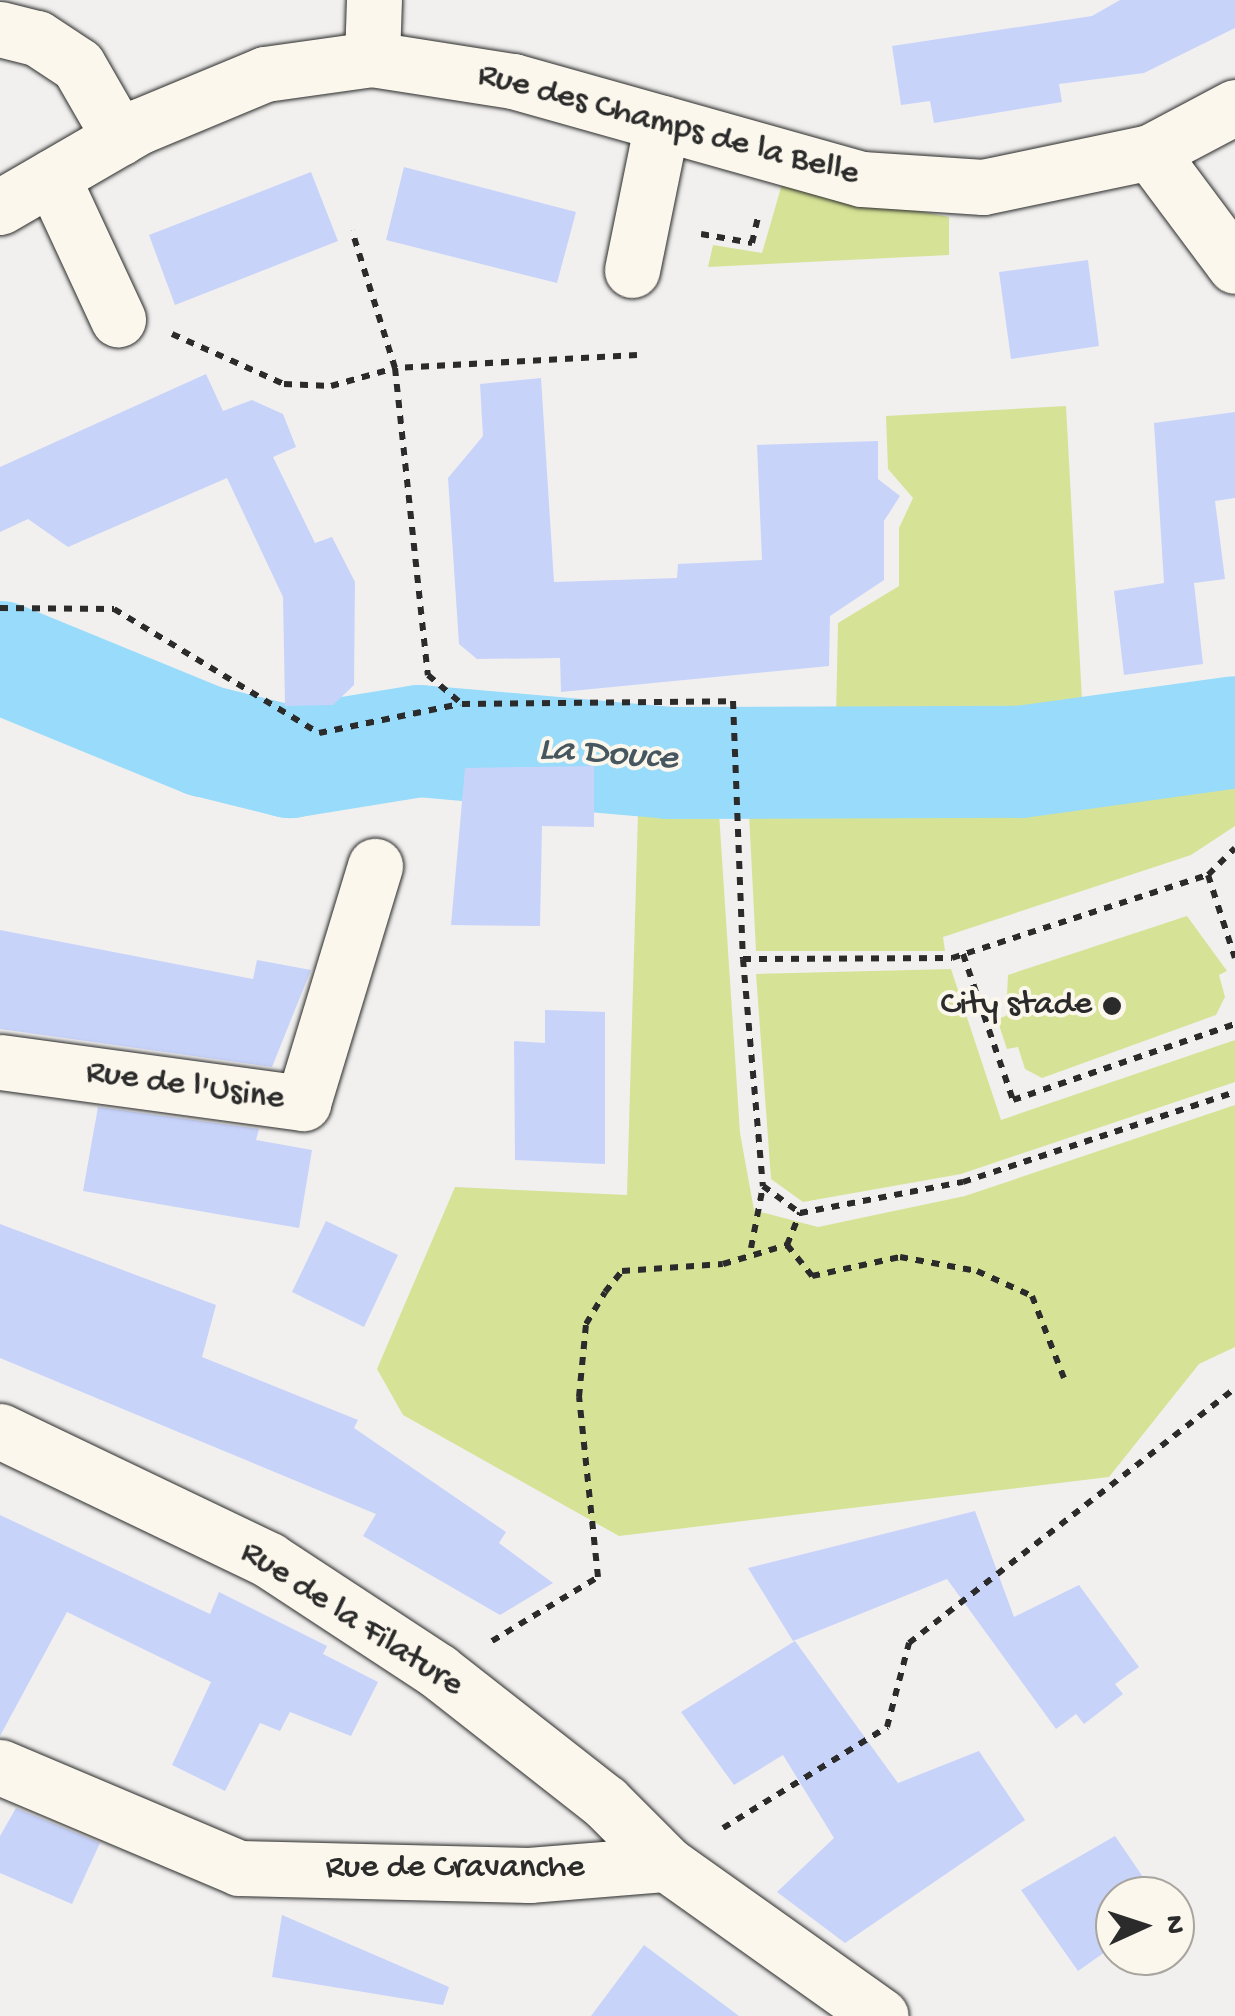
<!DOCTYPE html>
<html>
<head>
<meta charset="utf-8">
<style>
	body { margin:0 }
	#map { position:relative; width:1235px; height:2016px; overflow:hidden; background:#f1f0ef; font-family:"Gochi Hand",sans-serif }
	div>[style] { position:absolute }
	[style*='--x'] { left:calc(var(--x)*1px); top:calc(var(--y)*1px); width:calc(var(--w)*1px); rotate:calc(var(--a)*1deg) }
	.green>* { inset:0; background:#d6e396 }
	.river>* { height:112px; margin:-56px; padding:0 56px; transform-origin:56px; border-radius:56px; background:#98dbfa }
	.building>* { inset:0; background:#c8d3fa }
	.path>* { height:6px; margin-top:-3px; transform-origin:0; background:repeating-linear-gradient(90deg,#2b2b2b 0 8px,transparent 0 16px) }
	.roads { filter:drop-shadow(0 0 2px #2b2b2b) drop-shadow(0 0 2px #2b2b2b) }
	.minor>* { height:55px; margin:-27.5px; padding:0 27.5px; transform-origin:27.5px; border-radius:27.5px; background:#fbf7ec }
	.dots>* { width:28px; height:28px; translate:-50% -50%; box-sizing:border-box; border:5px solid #fbf7ec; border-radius:50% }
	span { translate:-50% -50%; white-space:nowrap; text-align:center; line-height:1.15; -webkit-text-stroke:8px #fbf7ec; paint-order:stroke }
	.street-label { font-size:35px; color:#2b2b2b }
	.poi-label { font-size:35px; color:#2b2b2b }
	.right { translate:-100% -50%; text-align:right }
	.water-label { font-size:38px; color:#46575f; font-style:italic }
	.north { position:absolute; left:1095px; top:1876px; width:100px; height:100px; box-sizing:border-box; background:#fbf7ec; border:2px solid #a8a59f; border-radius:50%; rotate:87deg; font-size:28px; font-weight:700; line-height:40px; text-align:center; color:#2b2b2b }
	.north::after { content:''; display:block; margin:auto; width:35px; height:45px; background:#2b2b2b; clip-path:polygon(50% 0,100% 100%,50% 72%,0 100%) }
</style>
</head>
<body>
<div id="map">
	<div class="green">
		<div style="clip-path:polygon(782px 184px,949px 217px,949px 255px,708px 267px,713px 245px,762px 253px)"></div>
		<div style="clip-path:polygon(1066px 406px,1083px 718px,836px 717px,838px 623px,899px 586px,899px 528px,913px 498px,888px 469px,886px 416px)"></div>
		<div style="clip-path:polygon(1235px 742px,1235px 826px,1191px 855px,943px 937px,945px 951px,756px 951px,747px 775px,1018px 772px)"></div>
		<div style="clip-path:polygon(639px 779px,717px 782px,740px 1133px,754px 1210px,818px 1227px,965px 1196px,1235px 1105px,1235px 1347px,1199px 1364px,1109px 1477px,619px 1536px,403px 1415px,377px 1369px,455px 1187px,627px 1195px)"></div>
		<div style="clip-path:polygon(1187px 916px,1227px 971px,1219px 975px,1225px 997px,1216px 1015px,1042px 1078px,1025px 1069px,1018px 1047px,1007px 1049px,997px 1019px,1006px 1016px,1008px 975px)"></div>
		<div style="clip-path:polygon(951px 969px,1001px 1120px,1235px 1040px,1235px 1082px,961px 1174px,803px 1202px,771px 1179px,756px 974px)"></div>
	</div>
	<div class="river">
		<div style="--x:0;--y:657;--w:222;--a:22.3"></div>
		<div style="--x:205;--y:741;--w:88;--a:13.9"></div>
		<div style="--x:290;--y:762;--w:131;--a:-9.2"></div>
		<div style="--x:419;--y:741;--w:250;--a:5"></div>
		<div style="--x:668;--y:763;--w:352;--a:-0.2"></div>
		<div style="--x:1020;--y:762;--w:217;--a:-7.9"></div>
	</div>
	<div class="building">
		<div style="clip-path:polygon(1120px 0,1235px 0,1235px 28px,1144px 73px,1059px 84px,1062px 102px,934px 123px,930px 101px,901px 105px,892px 46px,1092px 16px)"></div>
		<div style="clip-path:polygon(404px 167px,576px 212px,557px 283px,386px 240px)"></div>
		<div style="clip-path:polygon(311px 172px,338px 241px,175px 305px,149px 235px)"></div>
		<div style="clip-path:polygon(1088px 260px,1099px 346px,1011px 359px,999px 272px)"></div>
		<div style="clip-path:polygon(206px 374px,223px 411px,252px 400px,283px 414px,296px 447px,273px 457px,315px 543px,332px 537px,355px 582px,354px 685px,333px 705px,285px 706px,283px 597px,227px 478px,68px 547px,28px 519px,0 532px,0 467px)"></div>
		<div style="clip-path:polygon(541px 378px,554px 582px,677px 578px,678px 564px,762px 560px,757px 445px,878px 441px,878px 479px,900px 496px,884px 521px,884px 580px,830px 616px,829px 666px,561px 692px,560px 658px,477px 659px,459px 644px,448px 478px,483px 436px,480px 384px)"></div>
		<div style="clip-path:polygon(1235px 412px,1235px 498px,1215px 501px,1225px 579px,1194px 583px,1203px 664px,1124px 675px,1114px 591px,1164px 583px,1154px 423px)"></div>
		<div style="clip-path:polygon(594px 766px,594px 827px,542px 826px,540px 926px,451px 925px,465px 768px)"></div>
		<div style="clip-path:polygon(0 930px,253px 979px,257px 960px,311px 970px,272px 1067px,0 1029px)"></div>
		<div style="clip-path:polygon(545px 1010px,605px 1012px,605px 1164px,515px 1160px,514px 1041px,545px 1043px)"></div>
		<div style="clip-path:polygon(98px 1107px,259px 1129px,256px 1140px,312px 1150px,299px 1228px,83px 1191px)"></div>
		<div style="clip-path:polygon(326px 1221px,398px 1255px,364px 1327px,292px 1292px)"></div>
		<div style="clip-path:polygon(0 1224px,216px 1305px,202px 1357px,358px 1420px,354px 1428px,506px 1532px,499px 1543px,553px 1583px,500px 1615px,363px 1536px,376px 1514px,0 1358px)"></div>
		<div style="clip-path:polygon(975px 1511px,1014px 1617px,1079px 1585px,1139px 1667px,1115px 1684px,1123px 1694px,1084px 1724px,1076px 1714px,1056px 1729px,947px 1579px,793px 1641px,748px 1568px)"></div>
		<div style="clip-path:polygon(0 1515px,210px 1614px,219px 1592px,327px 1646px,323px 1654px,378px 1682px,351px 1736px,290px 1712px,280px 1731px,260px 1723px,225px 1791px,172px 1765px,211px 1682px,67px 1612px,0 1736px)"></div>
		<div style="clip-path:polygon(795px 1641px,898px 1783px,979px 1751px,1025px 1820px,845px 1943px,777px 1892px,834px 1838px,783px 1755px,734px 1785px,681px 1712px)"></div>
		<div style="clip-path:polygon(16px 1808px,100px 1843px,72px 1904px,0 1873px,0 1836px)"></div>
		<div style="clip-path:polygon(1115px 1836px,1156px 1896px,1115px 1896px,1115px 1945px,1078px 1971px,1021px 1890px)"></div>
		<div style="clip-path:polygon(282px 1915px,449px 1987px,443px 2005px,272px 1977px)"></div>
		<div style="clip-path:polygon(644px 1945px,739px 2016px,591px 2016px)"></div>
	</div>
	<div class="path">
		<div style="--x:701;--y:234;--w:52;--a:10"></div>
		<div style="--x:752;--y:243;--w:31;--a:-77"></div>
		<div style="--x:172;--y:334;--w:123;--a:24.1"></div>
		<div style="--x:284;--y:384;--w:47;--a:2.4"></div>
		<div style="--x:331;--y:386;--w:66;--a:-15.7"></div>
		<div style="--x:395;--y:368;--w:144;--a:-107.4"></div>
		<div style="--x:637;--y:355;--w:242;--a:176.9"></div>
		<div style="--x:395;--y:368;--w:309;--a:83.9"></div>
		<div style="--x:428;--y:675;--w:45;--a:40.5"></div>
		<div style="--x:462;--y:704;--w:271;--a:-0.6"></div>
		<div style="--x:733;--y:701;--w:258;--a:87.8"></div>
		<div style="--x:743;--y:959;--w:209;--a:-0.3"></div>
		<div style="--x:952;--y:958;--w:269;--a:-18"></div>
		<div style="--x:1208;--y:875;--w:38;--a:-45"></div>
		<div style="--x:0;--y:608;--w:114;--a:0.5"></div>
		<div style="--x:114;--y:609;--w:240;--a:31.2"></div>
		<div style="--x:319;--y:733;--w:144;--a:-11.6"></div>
		<div style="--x:1208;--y:875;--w:87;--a:72"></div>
		<div style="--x:963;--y:954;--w:154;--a:71.1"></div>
		<div style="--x:1013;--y:1100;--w:235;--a:-18.9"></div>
		<div style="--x:743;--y:959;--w:228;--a:85"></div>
		<div style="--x:763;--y:1186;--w:46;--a:36.1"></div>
		<div style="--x:800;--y:1213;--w:166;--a:-10.8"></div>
		<div style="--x:963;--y:1182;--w:287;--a:-18.3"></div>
		<div style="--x:787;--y:1245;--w:40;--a:51"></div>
		<div style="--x:812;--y:1276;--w:90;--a:-12.2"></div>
		<div style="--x:900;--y:1257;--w:78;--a:10.3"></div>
		<div style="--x:977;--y:1271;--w:60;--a:24.4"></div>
		<div style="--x:1032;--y:1296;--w:88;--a:68.7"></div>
		<div style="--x:787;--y:1245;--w:35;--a:-68"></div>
		<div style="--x:751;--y:1248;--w:63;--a:-79"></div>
		<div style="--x:492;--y:1641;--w:124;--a:-31.1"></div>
		<div style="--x:598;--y:1577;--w:181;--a:-96"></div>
		<div style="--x:579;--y:1397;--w:73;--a:-84.5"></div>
		<div style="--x:586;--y:1324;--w:37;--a:-59"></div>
		<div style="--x:605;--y:1292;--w:27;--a:-51"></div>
		<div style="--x:622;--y:1271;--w:101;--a:-4"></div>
		<div style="--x:723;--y:1264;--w:67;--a:-16.5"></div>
		<div style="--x:723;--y:1828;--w:193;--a:-31.6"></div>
		<div style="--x:887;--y:1727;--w:87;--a:-75.3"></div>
		<div style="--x:909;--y:1643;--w:414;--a:-38"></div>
	</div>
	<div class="roads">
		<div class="minor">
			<div style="--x:0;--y:29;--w:38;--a:14"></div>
			<div style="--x:37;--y:38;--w:49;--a:33.4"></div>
			<div style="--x:78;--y:65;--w:84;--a:60.1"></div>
			<div style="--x:372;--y:59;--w:59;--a:-88.1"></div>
			<div style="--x:1150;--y:152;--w:142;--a:53.3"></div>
			<div style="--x:52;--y:177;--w:157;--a:65.1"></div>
			<div style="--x:0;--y:207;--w:162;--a:-30.1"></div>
			<div style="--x:140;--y:126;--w:135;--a:-22.6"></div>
			<div style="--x:265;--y:74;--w:108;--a:-8"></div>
			<div style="--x:372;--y:59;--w:143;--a:8.9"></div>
			<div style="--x:513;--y:81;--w:362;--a:15.7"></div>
			<div style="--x:862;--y:179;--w:121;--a:3.8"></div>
			<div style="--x:983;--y:187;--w:171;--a:-11.8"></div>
			<div style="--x:1150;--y:152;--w:96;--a:-27.9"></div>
			<div style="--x:632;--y:270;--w:150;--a:-78.5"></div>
			<div style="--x:0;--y:1062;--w:306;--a:7.7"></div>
			<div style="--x:303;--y:1103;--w:248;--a:-73.1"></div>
			<div style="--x:0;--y:1431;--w:298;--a:25.6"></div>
			<div style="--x:269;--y:1560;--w:202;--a:33.3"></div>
			<div style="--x:438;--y:1671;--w:212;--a:38.1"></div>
			<div style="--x:605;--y:1802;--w:88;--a:45"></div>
			<div style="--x:667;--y:1864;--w:262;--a:35.4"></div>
			<div style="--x:0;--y:1767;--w:259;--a:22.9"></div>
			<div style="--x:239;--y:1868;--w:290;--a:1.4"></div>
			<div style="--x:529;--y:1875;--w:138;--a:-4.6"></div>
		</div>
	</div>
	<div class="dots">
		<div style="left:1112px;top:1006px;background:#2b2b2b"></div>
	</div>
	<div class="street-label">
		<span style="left:668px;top:126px;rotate:15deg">Rue des Champs de la Belle</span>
		<span style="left:185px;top:1087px;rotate:8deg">Rue de l'Usine</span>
		<span style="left:351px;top:1620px;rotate:33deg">Rue de la Filature</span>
		<span style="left:455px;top:1869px">Rue de Cravanche</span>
	</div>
	<div class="poi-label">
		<span class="right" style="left:1092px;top:1006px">City stade</span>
	</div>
	<div class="water-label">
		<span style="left:608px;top:756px;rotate:4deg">La Douce</span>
	</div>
	<div class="north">N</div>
</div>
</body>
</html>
